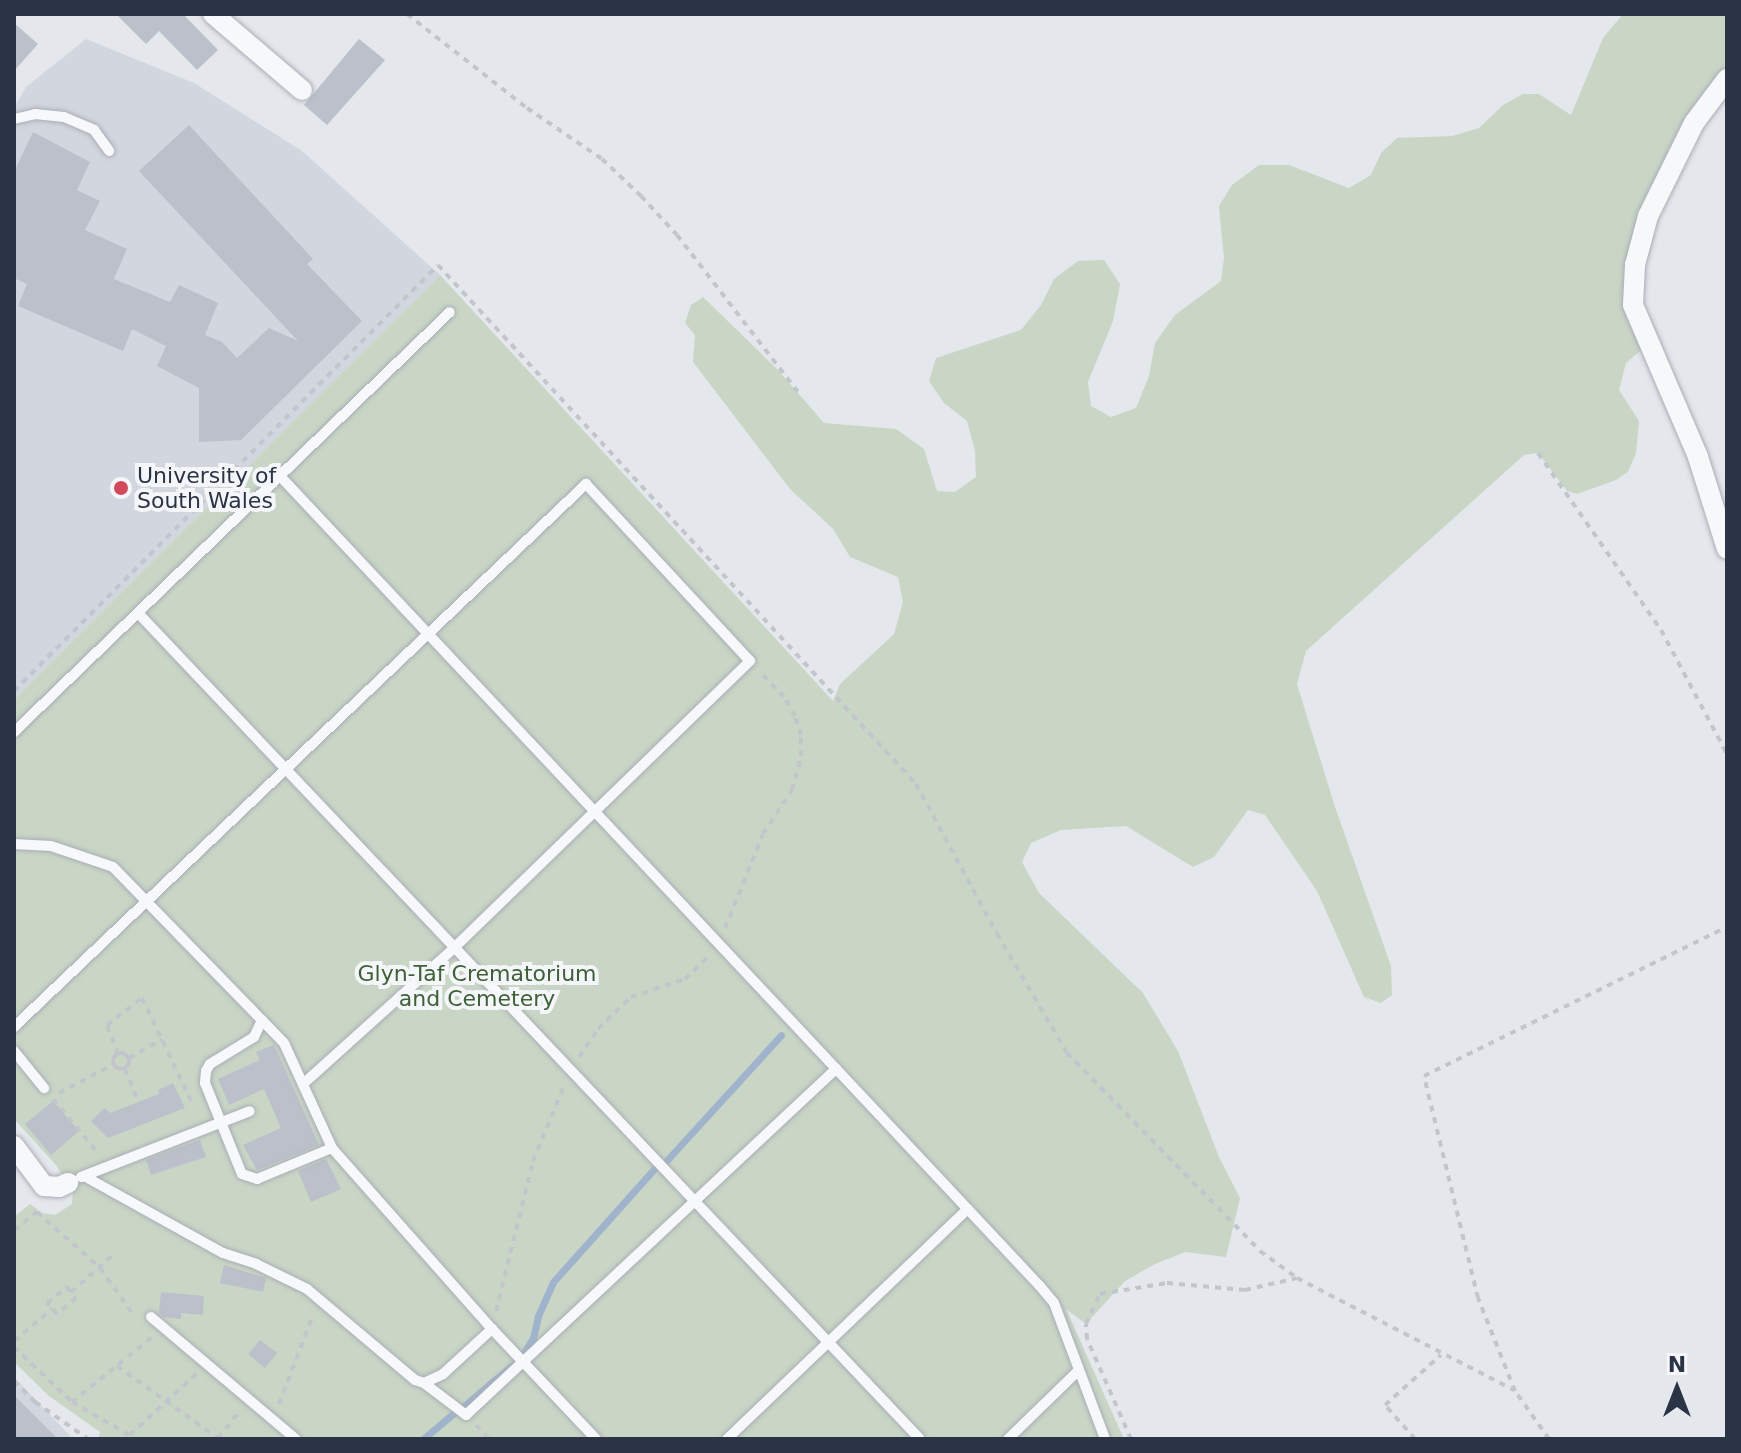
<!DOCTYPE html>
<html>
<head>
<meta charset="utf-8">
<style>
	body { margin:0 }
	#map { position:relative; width:1741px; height:1453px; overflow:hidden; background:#e4e7ec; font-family:"DejaVu Sans",sans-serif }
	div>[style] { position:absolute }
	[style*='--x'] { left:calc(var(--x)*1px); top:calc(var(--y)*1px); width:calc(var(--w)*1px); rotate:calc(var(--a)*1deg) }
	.built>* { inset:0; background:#d2d6de }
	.green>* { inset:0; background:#c9d6c5 }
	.stream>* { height:7px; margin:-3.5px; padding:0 3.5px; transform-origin:3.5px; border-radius:3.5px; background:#9fb4cc }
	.building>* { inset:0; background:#bbc0ca }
	.path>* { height:4px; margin-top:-2px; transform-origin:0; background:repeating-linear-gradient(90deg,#c2c5cb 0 6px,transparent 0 12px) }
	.path>.ring { margin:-2px; padding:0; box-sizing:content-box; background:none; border:4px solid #c2c5cb; border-radius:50% }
	.roads { filter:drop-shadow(0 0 2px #a9aeb7) drop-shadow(0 0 2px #a9aeb7) }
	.lane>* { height:10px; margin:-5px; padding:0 5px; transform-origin:5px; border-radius:5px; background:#f7f8fa }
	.street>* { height:20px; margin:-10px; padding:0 10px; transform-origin:10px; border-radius:10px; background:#f7f8fa }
	.dots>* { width:22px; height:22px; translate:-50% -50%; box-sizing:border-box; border:4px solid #f4f6f9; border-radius:50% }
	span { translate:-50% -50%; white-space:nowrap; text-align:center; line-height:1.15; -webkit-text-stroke:8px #f4f6f9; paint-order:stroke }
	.poi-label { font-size:22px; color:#2b3445 }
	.left { translate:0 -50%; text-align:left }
	.park-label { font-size:22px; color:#3f6138 }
	.frame { position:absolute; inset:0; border:16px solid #2b3445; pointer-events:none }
	.north { position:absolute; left:1637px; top:1349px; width:80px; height:80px; -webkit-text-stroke:6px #f4f6f9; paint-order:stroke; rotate:0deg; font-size:22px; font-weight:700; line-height:32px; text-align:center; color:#2b3445 }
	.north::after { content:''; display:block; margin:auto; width:28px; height:36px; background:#2b3445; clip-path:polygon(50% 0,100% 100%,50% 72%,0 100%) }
</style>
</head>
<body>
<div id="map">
	<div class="built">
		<div style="clip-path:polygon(86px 39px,194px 83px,302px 151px,440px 275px,14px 700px,14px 108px,26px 87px)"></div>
		<div style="clip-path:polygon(14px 1377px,73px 1439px,14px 1439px)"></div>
	</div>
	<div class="green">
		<div style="clip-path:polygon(1623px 14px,1727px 14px,1727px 79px,1635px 265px,1648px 344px,1626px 363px,1619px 390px,1639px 421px,1636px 453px,1628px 472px,1616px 480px,1577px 494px,1567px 491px,1538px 453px,1524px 455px,1306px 651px,1297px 684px,1335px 807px,1391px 966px,1392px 995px,1381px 1003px,1364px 997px,1317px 891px,1265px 815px,1248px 810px,1214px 857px,1193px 867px,1126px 826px,1061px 830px,1031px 843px,1022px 862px,1039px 893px,1143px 993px,1178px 1051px,1219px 1157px,1240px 1198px,1226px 1257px,1185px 1252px,1155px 1264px,1125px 1281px,1086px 1324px,1066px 1309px,1124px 1439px,98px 1439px,100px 1432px,49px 1396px,14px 1362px,14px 1217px,30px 1204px,42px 1213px,55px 1215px,72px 1204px,73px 1192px,56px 1165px,14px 1119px,14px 700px,440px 275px,833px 701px,840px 684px,894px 634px,903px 602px,898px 577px,850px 557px,833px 529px,790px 489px,693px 362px,695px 335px,685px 323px,691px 305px,703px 297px,778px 370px,824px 423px,896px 429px,924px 449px,937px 491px,955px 492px,976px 477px,975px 451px,967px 421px,944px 403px,929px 381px,936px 358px,1021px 330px,1041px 305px,1054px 279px,1078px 261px,1104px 260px,1120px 284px,1113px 321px,1088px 382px,1091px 406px,1111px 417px,1136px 408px,1149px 376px,1155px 343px,1175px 315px,1221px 281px,1224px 258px,1219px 206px,1232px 185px,1259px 165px,1289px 165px,1349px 188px,1371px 175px,1381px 153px,1397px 138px,1452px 136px,1479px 128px,1503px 105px,1523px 94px,1539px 94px,1571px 115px,1603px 38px)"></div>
	</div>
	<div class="stream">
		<div style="--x:667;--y:1160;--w:169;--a:-47.6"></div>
		<div style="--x:523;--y:1354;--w:19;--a:-58"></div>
		<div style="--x:533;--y:1338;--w:23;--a:-77"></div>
		<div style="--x:538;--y:1316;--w:37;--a:-66"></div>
		<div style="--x:553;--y:1282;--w:152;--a:-48.2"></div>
		<div style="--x:464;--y:1406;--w:62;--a:-40.4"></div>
		<div style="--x:423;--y:1439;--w:40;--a:-40"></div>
	</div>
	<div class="building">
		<div style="clip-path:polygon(116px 14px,183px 14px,218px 50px,197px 70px,159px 31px,146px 44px)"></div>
		<div style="clip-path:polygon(14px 23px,38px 44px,14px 71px)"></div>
		<div style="clip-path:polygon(359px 39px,385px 60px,327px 125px,304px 105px)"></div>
		<div style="clip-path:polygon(189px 125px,313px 259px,307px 264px,362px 321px,241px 440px,199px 442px,199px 388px,157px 366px,166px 346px,132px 329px,123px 351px,18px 306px,27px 284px,14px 278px,14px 172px,33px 132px,90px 162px,77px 190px,100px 201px,85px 230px,127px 249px,114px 279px,170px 302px,179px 285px,218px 303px,205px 335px,222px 342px,237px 358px,269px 328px,298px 341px,139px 171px)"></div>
		<div style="clip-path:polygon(274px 1045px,319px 1145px,257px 1170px,243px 1145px,281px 1128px,264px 1089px,229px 1105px,218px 1079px,260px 1060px,256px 1052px)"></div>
		<div style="clip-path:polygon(173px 1083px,185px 1108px,108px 1138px,91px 1121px,105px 1108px,110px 1113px,159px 1094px,158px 1090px)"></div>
		<div style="clip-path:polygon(53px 1101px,79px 1131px,51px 1155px,25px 1124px)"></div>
		<div style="clip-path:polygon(200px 1140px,206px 1157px,151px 1175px,146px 1160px)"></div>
		<div style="clip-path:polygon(326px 1159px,341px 1189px,311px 1202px,298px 1171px)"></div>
		<div style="clip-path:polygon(224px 1265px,266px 1278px,263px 1292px,220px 1283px)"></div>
		<div style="clip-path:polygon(161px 1292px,204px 1296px,203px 1315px,181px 1313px,181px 1319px,163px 1317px,159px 1313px)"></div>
		<div style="clip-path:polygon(260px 1340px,277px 1353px,265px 1368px,248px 1354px)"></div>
		<div style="clip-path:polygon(14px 1395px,58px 1439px,14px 1439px)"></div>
	</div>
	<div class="path">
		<div style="--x:407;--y:14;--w:152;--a:38.1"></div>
		<div style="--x:527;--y:108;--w:91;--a:34.2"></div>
		<div style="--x:602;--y:159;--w:54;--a:43.5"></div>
		<div style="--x:641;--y:196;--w:53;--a:47.3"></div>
		<div style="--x:677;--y:235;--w:198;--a:52.4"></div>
		<div style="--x:1538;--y:453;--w:216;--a:55.2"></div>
		<div style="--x:1661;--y:630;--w:140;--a:62"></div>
		<div style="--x:14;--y:691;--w:601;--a:-45.13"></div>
		<div style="--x:438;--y:265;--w:706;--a:47.35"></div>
		<div style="--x:916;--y:784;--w:170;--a:61.6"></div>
		<div style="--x:997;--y:934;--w:138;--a:59.5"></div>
		<div style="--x:1067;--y:1053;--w:277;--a:45.7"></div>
		<div style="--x:1260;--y:1251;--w:46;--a:36.1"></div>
		<div style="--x:725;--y:928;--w:101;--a:-68"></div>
		<div style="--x:763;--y:834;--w:53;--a:-56.6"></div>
		<div style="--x:792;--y:790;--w:35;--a:-75"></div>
		<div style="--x:801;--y:756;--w:21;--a:-90"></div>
		<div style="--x:801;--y:735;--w:20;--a:-108"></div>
		<div style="--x:795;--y:716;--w:22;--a:-120"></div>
		<div style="--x:784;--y:697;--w:35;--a:-134"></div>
		<div class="ring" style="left:113px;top:1053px;width:12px;height:12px"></div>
		<div style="--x:118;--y:1054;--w:31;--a:-111"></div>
		<div style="--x:107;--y:1025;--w:44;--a:-37.6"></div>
		<div style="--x:142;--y:998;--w:116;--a:64.5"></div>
		<div style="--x:579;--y:1057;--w:34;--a:-56"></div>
		<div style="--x:598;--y:1029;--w:46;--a:-44.1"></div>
		<div style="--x:631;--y:997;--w:57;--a:-18.4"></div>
		<div style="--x:685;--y:979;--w:33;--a:-44"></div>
		<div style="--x:129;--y:1058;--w:38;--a:-29"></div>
		<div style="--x:125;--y:1069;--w:35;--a:68"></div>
		<div style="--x:59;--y:1093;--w:62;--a:-27.8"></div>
		<div style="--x:53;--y:1099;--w:72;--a:50.1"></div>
		<div style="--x:14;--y:1230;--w:29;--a:-38"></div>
		<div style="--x:37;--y:1212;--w:84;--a:41.6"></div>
		<div style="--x:100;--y:1268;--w:60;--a:54.5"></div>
		<div style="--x:67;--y:1287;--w:14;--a:51"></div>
		<div style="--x:76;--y:1298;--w:25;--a:140"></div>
		<div style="--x:57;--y:1314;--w:15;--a:-132"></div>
		<div style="--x:47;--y:1303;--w:26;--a:-39"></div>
		<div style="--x:71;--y:1292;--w:60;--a:-41.6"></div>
		<div style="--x:496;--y:1311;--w:154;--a:-76.1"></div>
		<div style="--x:533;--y:1161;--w:81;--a:-67.5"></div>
		<div style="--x:14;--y:1341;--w:50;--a:-40.1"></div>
		<div style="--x:14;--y:1347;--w:80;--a:43.5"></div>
		<div style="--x:72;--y:1402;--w:74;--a:30"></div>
		<div style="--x:117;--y:1366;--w:124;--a:35.5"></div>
		<div style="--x:14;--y:1381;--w:30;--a:45"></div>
		<div style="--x:35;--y:1402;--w:65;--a:34.9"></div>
		<div style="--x:72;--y:1402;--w:102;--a:-39"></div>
		<div style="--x:279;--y:1404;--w:95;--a:-69.1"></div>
		<div style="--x:476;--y:1425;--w:19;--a:47"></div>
		<div style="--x:130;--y:1435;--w:90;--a:-42.7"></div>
		<div style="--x:218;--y:1438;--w:35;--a:-51"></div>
		<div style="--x:1131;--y:1439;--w:109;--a:-113.7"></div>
		<div style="--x:1087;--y:1339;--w:15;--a:-94"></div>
		<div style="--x:1086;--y:1324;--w:33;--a:-65"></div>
		<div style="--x:1100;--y:1294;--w:68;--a:-9.3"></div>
		<div style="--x:1167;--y:1283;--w:78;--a:5.1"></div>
		<div style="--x:1245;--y:1290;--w:53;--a:-13"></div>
		<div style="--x:1297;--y:1278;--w:244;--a:27.3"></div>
		<div style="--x:1415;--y:1439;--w:45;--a:-131.4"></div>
		<div style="--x:1385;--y:1405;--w:75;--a:-41.8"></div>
		<div style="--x:1549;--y:1439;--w:59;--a:-125.3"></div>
		<div style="--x:1515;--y:1391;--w:100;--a:-111.7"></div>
		<div style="--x:1478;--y:1298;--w:228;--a:-103.7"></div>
		<div style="--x:1424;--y:1076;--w:338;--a:-26.2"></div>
	</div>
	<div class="roads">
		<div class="lane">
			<div style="--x:14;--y:119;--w:22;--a:-13"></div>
			<div style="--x:35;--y:114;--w:29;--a:6"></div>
			<div style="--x:64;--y:117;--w:33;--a:23"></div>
			<div style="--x:94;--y:130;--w:26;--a:54"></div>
			<div style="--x:280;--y:476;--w:1109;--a:46.83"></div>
			<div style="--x:1039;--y:1285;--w:23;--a:50"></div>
			<div style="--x:1054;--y:1303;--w:145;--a:69.4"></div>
			<div style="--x:138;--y:613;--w:1137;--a:46.57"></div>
			<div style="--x:14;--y:732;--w:605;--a:-43.93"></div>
			<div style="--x:14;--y:844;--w:37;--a:3"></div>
			<div style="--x:51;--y:846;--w:65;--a:18.7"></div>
			<div style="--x:113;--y:867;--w:214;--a:45.8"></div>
			<div style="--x:262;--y:1020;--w:19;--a:115"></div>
			<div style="--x:254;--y:1037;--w:52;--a:148.5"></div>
			<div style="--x:210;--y:1064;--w:8;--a:120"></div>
			<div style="--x:206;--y:1071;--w:12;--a:95"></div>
			<div style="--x:205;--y:1083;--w:98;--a:67.9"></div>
			<div style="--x:242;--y:1174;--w:16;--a:18"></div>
			<div style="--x:257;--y:1179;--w:81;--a:-22.5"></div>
			<div style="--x:14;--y:1027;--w:789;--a:-43.51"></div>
			<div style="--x:586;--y:484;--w:241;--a:47.2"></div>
			<div style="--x:750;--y:661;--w:414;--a:135.9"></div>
			<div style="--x:453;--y:949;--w:202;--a:138"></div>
			<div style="--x:14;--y:1051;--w:48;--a:51"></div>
			<div style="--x:84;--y:1176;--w:159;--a:29"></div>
			<div style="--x:223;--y:1253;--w:35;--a:18"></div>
			<div style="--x:256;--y:1264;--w:57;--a:26.1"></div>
			<div style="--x:307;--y:1289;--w:141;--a:40.1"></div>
			<div style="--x:415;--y:1380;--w:9;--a:18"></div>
			<div style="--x:424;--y:1383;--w:21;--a:-25"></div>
			<div style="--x:443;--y:1374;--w:67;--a:-42.6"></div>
			<div style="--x:492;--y:1329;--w:242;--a:-131.5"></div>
			<div style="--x:332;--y:1148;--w:115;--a:-114.6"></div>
			<div style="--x:284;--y:1043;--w:32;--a:-134"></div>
			<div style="--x:81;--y:1177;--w:181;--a:-21.3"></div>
			<div style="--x:151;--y:1317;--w:189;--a:40.1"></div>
			<div style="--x:492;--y:1329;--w:151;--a:46.6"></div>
			<div style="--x:424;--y:1383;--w:53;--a:37.3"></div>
			<div style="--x:466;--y:1415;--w:507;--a:-43.08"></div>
			<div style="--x:727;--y:1439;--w:333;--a:-43.7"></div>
			<div style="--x:1008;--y:1439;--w:99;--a:-44.2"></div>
		</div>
		<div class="street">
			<div style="--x:213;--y:14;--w:117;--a:40.5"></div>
			<div style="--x:1727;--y:79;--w:55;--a:126.9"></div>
			<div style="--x:1694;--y:123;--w:104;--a:116.3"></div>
			<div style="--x:1648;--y:216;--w:51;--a:104.9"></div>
			<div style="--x:1635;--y:265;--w:40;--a:92.9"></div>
			<div style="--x:1633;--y:305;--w:165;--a:66.8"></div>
			<div style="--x:1698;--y:457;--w:96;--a:72.5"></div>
			<div style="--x:14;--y:1146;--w:50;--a:53.1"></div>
			<div style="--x:44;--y:1186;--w:15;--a:4"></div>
			<div style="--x:59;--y:1187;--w:10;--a:-24"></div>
		</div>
	</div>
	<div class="dots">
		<div style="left:121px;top:488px;background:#d1495b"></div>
	</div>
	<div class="poi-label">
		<span class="left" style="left:137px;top:488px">University of<br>South Wales</span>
	</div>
	<div class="park-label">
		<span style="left:477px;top:986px">Glyn-Taf Crematorium<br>and Cemetery</span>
	</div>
	<div class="frame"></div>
	<div class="north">N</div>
</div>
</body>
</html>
